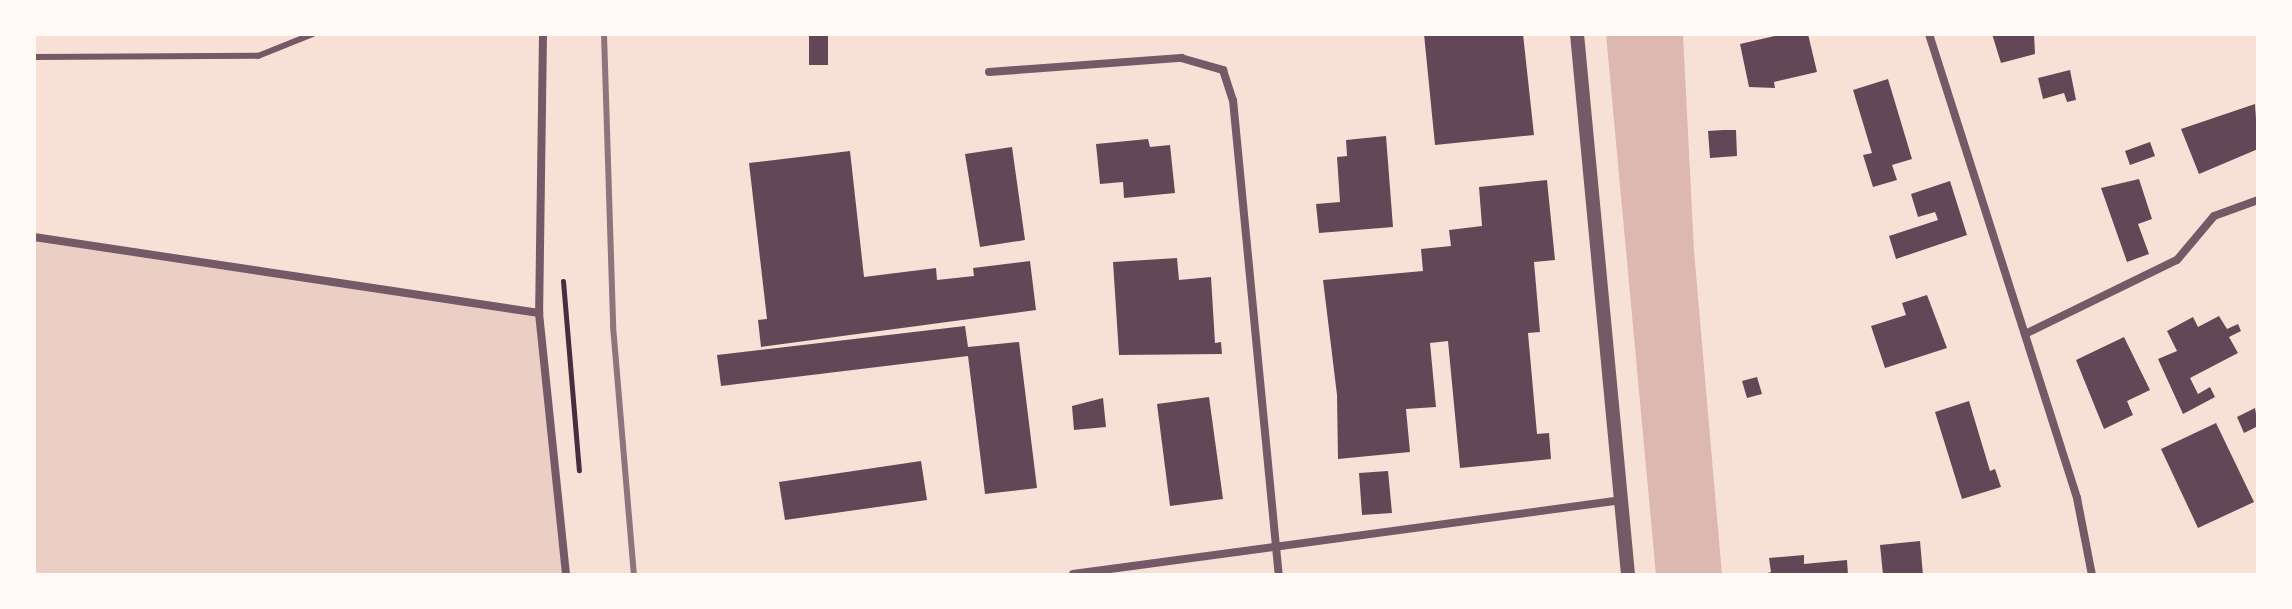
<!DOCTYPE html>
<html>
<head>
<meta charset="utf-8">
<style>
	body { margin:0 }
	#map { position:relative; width:2292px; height:609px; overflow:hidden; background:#f7e1d7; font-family:Karla,sans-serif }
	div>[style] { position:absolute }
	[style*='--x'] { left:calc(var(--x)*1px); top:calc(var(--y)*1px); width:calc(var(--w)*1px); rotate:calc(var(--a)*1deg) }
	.green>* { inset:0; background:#ebcfc5 }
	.water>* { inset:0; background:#dcb8b0 }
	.building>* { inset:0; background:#644757 }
	.path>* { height:5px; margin:-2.5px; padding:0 2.5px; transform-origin:2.5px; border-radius:2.5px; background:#4a2c40 }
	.service>* { height:6px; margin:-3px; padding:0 3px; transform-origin:3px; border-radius:3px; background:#755966 }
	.minor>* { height:8px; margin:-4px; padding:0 4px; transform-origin:4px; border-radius:4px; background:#755966 }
	.tertiary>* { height:14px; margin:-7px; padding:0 7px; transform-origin:7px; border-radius:7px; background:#755966 }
	.rail>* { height:6px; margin:-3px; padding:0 3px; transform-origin:3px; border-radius:3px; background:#8f747c }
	span { translate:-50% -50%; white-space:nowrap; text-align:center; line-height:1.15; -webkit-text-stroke:6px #fffaf5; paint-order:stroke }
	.frame { position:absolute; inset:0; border:36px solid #fffaf5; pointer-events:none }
</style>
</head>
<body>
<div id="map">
	<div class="green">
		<div style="clip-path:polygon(34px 237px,539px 313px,566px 575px,34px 575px)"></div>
	</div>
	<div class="water">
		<div style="clip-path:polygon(1606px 34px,1683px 34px,1694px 251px,1722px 575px,1656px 575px)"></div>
	</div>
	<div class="building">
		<div style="clip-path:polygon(809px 34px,828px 34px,828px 65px,809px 65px)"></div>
		<div style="clip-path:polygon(1424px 34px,1523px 34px,1534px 135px,1435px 145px)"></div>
		<div style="clip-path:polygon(1783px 34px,1808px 34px,1817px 72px,1774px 82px,1775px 88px,1749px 87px,1740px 44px)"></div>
		<div style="clip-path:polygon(1992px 34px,2034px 34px,2035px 54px,2001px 63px)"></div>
		<div style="clip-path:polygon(2070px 70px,2076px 100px,2067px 102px,2064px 93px,2043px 99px,2038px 78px)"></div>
		<div style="clip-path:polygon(1888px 79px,1912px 159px,1892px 165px,1897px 180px,1873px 187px,1863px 155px,1872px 153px,1853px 90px)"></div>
		<div style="clip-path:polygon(2255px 104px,2258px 149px,2199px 174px,2181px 129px)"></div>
		<div style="clip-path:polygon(1723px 130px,1736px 130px,1737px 156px,1710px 158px,1708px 131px)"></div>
		<div style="clip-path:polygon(1386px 136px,1393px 227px,1319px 233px,1316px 204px,1340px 202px,1337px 157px,1347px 156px,1346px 140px)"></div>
		<div style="clip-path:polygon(1148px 139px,1150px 147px,1170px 145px,1175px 193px,1124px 198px,1123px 182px,1100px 184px,1096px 144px)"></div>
		<div style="clip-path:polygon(2150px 142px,2155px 156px,2130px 165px,2125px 151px)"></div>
		<div style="clip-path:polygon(1012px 147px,1025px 240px,980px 247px,965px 154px)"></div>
		<div style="clip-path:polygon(850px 151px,864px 277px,936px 268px,937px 280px,974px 276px,973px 268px,1030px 261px,1036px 310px,761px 347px,758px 320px,767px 319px,749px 163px)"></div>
		<div style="clip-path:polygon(2139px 179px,2152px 219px,2138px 224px,2149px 254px,2127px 262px,2101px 188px)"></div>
		<div style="clip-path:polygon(1547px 180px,1555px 260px,1534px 262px,1540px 332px,1528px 333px,1537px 434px,1549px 433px,1551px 459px,1460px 468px,1448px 341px,1430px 343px,1436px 407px,1406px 409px,1410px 452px,1338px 459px,1337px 395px,1323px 280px,1423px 271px,1421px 249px,1451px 246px,1449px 230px,1482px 226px,1479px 187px)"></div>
		<div style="clip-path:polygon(1950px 181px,1967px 235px,1896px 259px,1889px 236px,1938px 220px,1935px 212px,1918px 217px,1911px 194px)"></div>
		<div style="clip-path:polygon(1177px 258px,1179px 280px,1211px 277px,1215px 343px,1221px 342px,1222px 354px,1119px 355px,1113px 262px)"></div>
		<div style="clip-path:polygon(1927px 295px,1947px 348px,1885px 368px,1871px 326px,1906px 315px,1902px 303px)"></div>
		<div style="clip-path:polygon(2219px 316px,2227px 329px,2238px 324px,2241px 331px,2229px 337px,2238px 353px,2190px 378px,2198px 394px,2210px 387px,2215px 397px,2183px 414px,2158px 359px,2177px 351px,2167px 331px,2193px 317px,2198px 327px)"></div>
		<div style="clip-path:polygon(965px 326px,968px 347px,1019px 342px,1037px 488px,985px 494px,968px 356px,721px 386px,717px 355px)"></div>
		<div style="clip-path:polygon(2124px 337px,2150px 390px,2127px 401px,2133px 415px,2104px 429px,2076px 360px)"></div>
		<div style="clip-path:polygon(1757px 377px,1762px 394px,1747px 398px,1742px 381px)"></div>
		<div style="clip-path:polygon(1209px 397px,1223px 499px,1170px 506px,1157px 404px)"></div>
		<div style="clip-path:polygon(1103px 398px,1106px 427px,1074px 430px,1072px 406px)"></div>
		<div style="clip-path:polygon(1969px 401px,1990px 471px,1995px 469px,2001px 487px,1962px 499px,1935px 412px)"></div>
		<div style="clip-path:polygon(2255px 408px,2258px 426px,2244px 433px,2237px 417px)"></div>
		<div style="clip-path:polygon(2216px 423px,2254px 502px,2198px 528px,2161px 449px)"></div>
		<div style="clip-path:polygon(921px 461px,927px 500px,785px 520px,779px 482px)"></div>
		<div style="clip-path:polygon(1388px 471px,1392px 513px,1362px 515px,1359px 473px)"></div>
		<div style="clip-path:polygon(1920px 541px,1923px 575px,1883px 575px,1880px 545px)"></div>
		<div style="clip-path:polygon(1804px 555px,1804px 564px,1847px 560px,1848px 575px,1760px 575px,1771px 572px,1769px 558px)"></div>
	</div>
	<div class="path">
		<div style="--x:563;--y:281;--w:190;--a:85.2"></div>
	</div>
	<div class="service">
		<div style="--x:34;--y:57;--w:224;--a:-0.3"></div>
		<div style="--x:258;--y:56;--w:59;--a:-21.8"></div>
	</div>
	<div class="minor">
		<div style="--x:543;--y:34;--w:279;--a:90.8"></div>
		<div style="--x:539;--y:313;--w:263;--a:84.1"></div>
		<div style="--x:1929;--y:34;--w:487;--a:72.3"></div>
		<div style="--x:2077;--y:498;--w:78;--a:79"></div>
		<div style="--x:989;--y:72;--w:193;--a:-4.2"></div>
		<div style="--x:1181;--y:58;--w:44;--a:15.9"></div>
		<div style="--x:1223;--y:70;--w:32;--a:72"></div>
		<div style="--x:1233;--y:100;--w:477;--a:84.5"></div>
		<div style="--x:34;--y:237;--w:511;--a:8.56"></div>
		<div style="--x:2025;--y:334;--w:169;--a:-26"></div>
		<div style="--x:2177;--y:260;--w:57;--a:-49.9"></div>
		<div style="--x:2214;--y:216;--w:47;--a:-20"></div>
		<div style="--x:1073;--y:574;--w:554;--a:-7.68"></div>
	</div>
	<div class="tertiary">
		<div style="--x:1577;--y:34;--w:543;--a:84.61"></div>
	</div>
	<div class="rail">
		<div style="--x:604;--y:34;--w:292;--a:88.2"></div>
		<div style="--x:613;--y:326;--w:250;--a:85.2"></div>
	</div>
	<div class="frame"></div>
</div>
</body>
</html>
